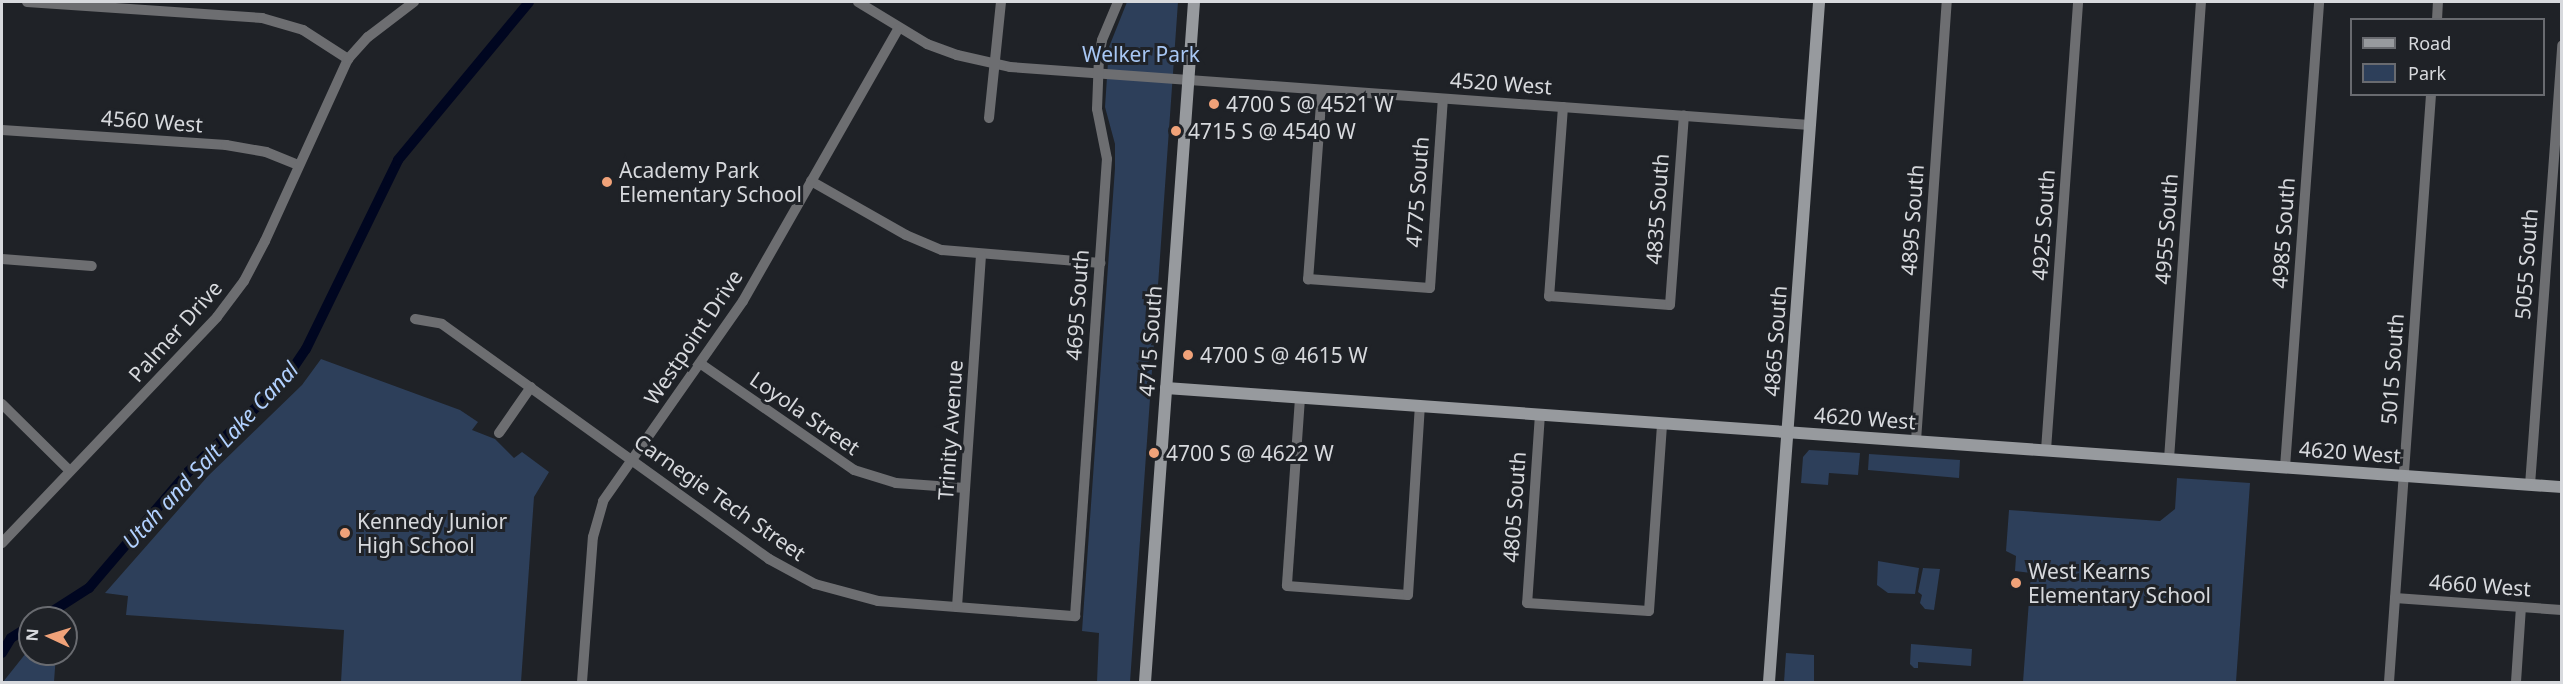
<!DOCTYPE html>
<html>
<head>
<meta charset="utf-8">
<style>
	body { margin:0 }
	#map { position:relative; width:2563px; height:684px; overflow:hidden; background:#1f2227; font-family:"Noto Sans",sans-serif }
	div>[style] { position:absolute }
	[style*='--x'] { left:calc(var(--x)*1px); top:calc(var(--y)*1px); width:calc(var(--w)*1px); rotate:calc(var(--a)*1deg) }
	.green>* { inset:0; background:#2d3f5a }
	.canal>* { height:10px; margin:-5px; padding:0 5px; transform-origin:5px; border-radius:5px; background:#000620 }
	.street>* { height:10px; margin:-5px; padding:0 5px; transform-origin:5px; border-radius:5px; background:#6d6e71 }
	.secondary>* { height:12px; margin:-6px; padding:0 6px; transform-origin:6px; border-radius:6px; background:#979a9e }
	.dots>* { width:16px; height:16px; translate:-50% -50%; box-sizing:border-box; border:3px solid #1f2227; border-radius:50% }
	span { translate:-50% -50%; white-space:nowrap; text-align:center; line-height:1.15; -webkit-text-stroke:6px #1f2227; paint-order:stroke }
	.park-label { font-size:21px; color:#a8c7f4 }
	.street-label { font-size:21px; color:#d7d9dd }
	.poi-label { font-size:21px; color:#d7d9dd }
	.left { translate:0 -50%; text-align:left }
	.water-label { font-size:22px; color:#b2d1ff; font-style:italic }
	.frame { position:absolute; inset:0; border:3px solid #d7d9dd; pointer-events:none }
	.legend { position:absolute; left:2350px; top:18px; width:195px; height:78px; box-sizing:border-box; background:#1f2227; border:2px solid #696b70; margin:0; padding:8px 10px; list-style:none; font-size:18px; color:#d7d9dd }
	.legend li { display:flex; align-items:center; gap:12px; height:30px }
	.legend b { width:30px; border:2px solid #696b70 }
	.north { position:absolute; left:18px; top:606px; width:60px; height:60px; box-sizing:border-box; background:#1f2227; border:2px solid #696b70; border-radius:50%; rotate:274deg; font-size:16px; font-weight:700; line-height:24px; text-align:center; color:#d7d9dd }
	.north::after { content:''; display:block; margin:auto; width:21px; height:27px; background:#f0a279; clip-path:polygon(50% 0,100% 100%,50% 72%,0 100%) }
</style>
</head>
<body>
<div id="map">
	<div class="green">
		<div style="clip-path:polygon(1127px 2px,1178px 2px,1130px 682px,1097px 682px,1099px 633px,1082px 631px,1115px 168px,1115px 144px,1105px 107px,1109px 47px)"></div>
		<div style="clip-path:polygon(321px 359px,460px 410px,478px 422px,472px 430px,495px 439px,514px 458px,522px 452px,549px 472px,534px 497px,521px 682px,341px 682px,344px 630px,126px 615px,128px 596px,105px 593px,208px 476px,302px 385px)"></div>
		<div style="clip-path:polygon(1809px 450px,1860px 453px,1858px 475px,1829px 473px,1828px 485px,1801px 483px,1803px 457px)"></div>
		<div style="clip-path:polygon(1869px 454px,1960px 460px,1959px 478px,1868px 470px)"></div>
		<div style="clip-path:polygon(2177px 478px,2250px 483px,2236px 682px,2023px 682px,2031px 573px,2015px 571px,2016px 556px,2006px 551px,2009px 510px,2160px 521px,2175px 509px)"></div>
		<div style="clip-path:polygon(1878px 561px,1919px 568px,1915px 594px,1888px 593px,1877px 585px)"></div>
		<div style="clip-path:polygon(1923px 568px,1940px 569px,1934px 610px,1925px 609px,1920px 603px,1922px 595px,1918px 592px)"></div>
		<div style="clip-path:polygon(1911px 644px,1972px 649px,1971px 666px,1918px 662px,1918px 668px,1914px 668px,1910px 664px)"></div>
		<div style="clip-path:polygon(30px 648px,30px 654px,56px 654px,54px 682px,3px 682px)"></div>
		<div style="clip-path:polygon(1786px 653px,1814px 655px,1814px 682px,1784px 682px)"></div>
	</div>
	<div class="canal">
		<div style="--x:42;--y:618;--w:56;--a:-32.6"></div>
		<div style="--x:89;--y:588;--w:153;--a:-49.5"></div>
		<div style="--x:188;--y:472;--w:134;--a:-43.5"></div>
		<div style="--x:285;--y:380;--w:37;--a:-56"></div>
		<div style="--x:306;--y:349;--w:210;--a:-64"></div>
		<div style="--x:398;--y:160;--w:205;--a:-50.3"></div>
		<div style="--x:2;--y:653;--w:17;--a:-59"></div>
		<div style="--x:11;--y:638;--w:22;--a:-32"></div>
	</div>
	<div class="street">
		<div style="--x:27;--y:2;--w:236;--a:3.9"></div>
		<div style="--x:262;--y:18;--w:43;--a:16.3"></div>
		<div style="--x:303;--y:30;--w:54;--a:32.8"></div>
		<div style="--x:858;--y:2;--w:81;--a:31.3"></div>
		<div style="--x:927;--y:44;--w:32;--a:20"></div>
		<div style="--x:957;--y:55;--w:54;--a:12.8"></div>
		<div style="--x:1010;--y:67;--w:802;--a:4.15"></div>
		<div style="--x:2437;--y:20;--w:18;--a:-87"></div>
		<div style="--x:1322;--y:90;--w:190;--a:94.2"></div>
		<div style="--x:1308;--y:279;--w:122;--a:4.2"></div>
		<div style="--x:1430;--y:288;--w:189;--a:-86.1"></div>
		<div style="--x:1563;--y:107;--w:190;--a:94.2"></div>
		<div style="--x:1549;--y:296;--w:121;--a:4.3"></div>
		<div style="--x:1670;--y:305;--w:190;--a:-85.8"></div>
		<div style="--x:989;--y:118;--w:117;--a:-84.1"></div>
		<div style="--x:2;--y:130;--w:225;--a:3.8"></div>
		<div style="--x:226;--y:145;--w:41;--a:9.9"></div>
		<div style="--x:266;--y:152;--w:35;--a:22"></div>
		<div style="--x:811;--y:181;--w:109;--a:29.6"></div>
		<div style="--x:906;--y:235;--w:39;--a:23"></div>
		<div style="--x:942;--y:250;--w:159;--a:4.7"></div>
		<div style="--x:2;--y:259;--w:90;--a:4.4"></div>
		<div style="--x:415;--y:319;--w:27;--a:10"></div>
		<div style="--x:442;--y:324;--w:403;--a:35.7"></div>
		<div style="--x:769;--y:559;--w:52;--a:28.5"></div>
		<div style="--x:815;--y:584;--w:65;--a:15.1"></div>
		<div style="--x:878;--y:601;--w:198;--a:4.4"></div>
		<div style="--x:1075;--y:616;--w:458;--a:-86"></div>
		<div style="--x:1107;--y:159;--w:51;--a:-101.3"></div>
		<div style="--x:1097;--y:109;--w:53;--a:-87.8"></div>
		<div style="--x:1099;--y:56;--w:16;--a:-79"></div>
		<div style="--x:1102;--y:40;--w:41;--a:-67.2"></div>
		<div style="--x:701;--y:364;--w:186;--a:34.7"></div>
		<div style="--x:854;--y:470;--w:44;--a:17.2"></div>
		<div style="--x:896;--y:483;--w:69;--a:4.1"></div>
		<div style="--x:1300;--y:398;--w:188;--a:94"></div>
		<div style="--x:1287;--y:586;--w:121;--a:4.3"></div>
		<div style="--x:1408;--y:595;--w:189;--a:-86.4"></div>
		<div style="--x:2;--y:404;--w:95;--a:44.6"></div>
		<div style="--x:1540;--y:414;--w:189;--a:93.9"></div>
		<div style="--x:1527;--y:603;--w:122;--a:3.8"></div>
		<div style="--x:1649;--y:611;--w:188;--a:-86"></div>
		<div style="--x:499;--y:433;--w:56;--a:-55.2"></div>
		<div style="--x:1916;--y:441;--w:440;--a:-86"></div>
		<div style="--x:2046;--y:450;--w:449;--a:-85.9"></div>
		<div style="--x:2169;--y:459;--w:458;--a:-86"></div>
		<div style="--x:2285;--y:467;--w:466;--a:-85.8"></div>
		<div style="--x:2530;--y:485;--w:441;--a:-85.8"></div>
		<div style="--x:2;--y:543;--w:312;--a:-46.4"></div>
		<div style="--x:217;--y:317;--w:45;--a:-53.1"></div>
		<div style="--x:244;--y:281;--w:45;--a:-62.3"></div>
		<div style="--x:265;--y:241;--w:200;--a:-65.5"></div>
		<div style="--x:348;--y:59;--w:30;--a:-48"></div>
		<div style="--x:368;--y:37;--w:58;--a:-37.3"></div>
		<div style="--x:2395;--y:598;--w:167;--a:4.1"></div>
		<div style="--x:957;--y:607;--w:353;--a:-86.1"></div>
		<div style="--x:582;--y:682;--w:145;--a:-85.7"></div>
		<div style="--x:593;--y:537;--w:37;--a:-74"></div>
		<div style="--x:603;--y:501;--w:244;--a:-55"></div>
		<div style="--x:743;--y:301;--w:313;--a:-60.3"></div>
		<div style="--x:2389;--y:682;--w:589;--a:-85.91"></div>
		<div style="--x:2516;--y:682;--w:75;--a:-86.2"></div>
	</div>
	<div class="secondary">
		<div style="--x:1166;--y:388;--w:1400;--a:4.06"></div>
		<div style="--x:1145;--y:682;--w:682;--a:-85.88"></div>
		<div style="--x:1769;--y:682;--w:682;--a:-85.79"></div>
	</div>
	<div class="dots">
		<div style="left:1214px;top:104px;background:#f0a279"></div>
		<div style="left:1176px;top:131px;background:#f0a279"></div>
		<div style="left:607px;top:182px;background:#f0a279"></div>
		<div style="left:1188px;top:355px;background:#f0a279"></div>
		<div style="left:1154px;top:453px;background:#f0a279"></div>
		<div style="left:345px;top:533px;background:#f0a279"></div>
		<div style="left:2016px;top:583px;background:#f0a279"></div>
	</div>
	<div class="park-label">
		<span style="left:1141px;top:54px">Welker Park</span>
	</div>
	<div class="street-label">
		<span style="left:1501px;top:83px;rotate:4deg">4520 West</span>
		<span style="left:152px;top:121px;rotate:4deg">4560 West</span>
		<span style="left:1417px;top:192px;rotate:-86deg">4775 South</span>
		<span style="left:1657px;top:209px;rotate:-86deg">4835 South</span>
		<span style="left:1912px;top:220px;rotate:-86deg">4895 South</span>
		<span style="left:2043px;top:225px;rotate:-86deg">4925 South</span>
		<span style="left:2166px;top:229px;rotate:-86deg">4955 South</span>
		<span style="left:2283px;top:233px;rotate:-86deg">4985 South</span>
		<span style="left:2526px;top:264px;rotate:-86deg">5055 South</span>
		<span style="left:1077px;top:305px;rotate:-86deg">4695 South</span>
		<span style="left:175px;top:331px;rotate:-48deg">Palmer Drive</span>
		<span style="left:693px;top:337px;rotate:-56deg">Westpoint Drive</span>
		<span style="left:1150px;top:341px;rotate:-86deg">4715 South</span>
		<span style="left:1775px;top:341px;rotate:-86deg">4865 South</span>
		<span style="left:2392px;top:369px;rotate:-86deg">5015 South</span>
		<span style="left:805px;top:413px;rotate:35deg">Loyola Street</span>
		<span style="left:1865px;top:418px;rotate:4deg">4620 West</span>
		<span style="left:950px;top:430px;rotate:-86deg">Trinity Avenue</span>
		<span style="left:2350px;top:452px;rotate:4deg">4620 West</span>
		<span style="left:720px;top:497px;rotate:35deg">Carnegie Tech Street</span>
		<span style="left:1514px;top:507px;rotate:-86deg">4805 South</span>
		<span style="left:2480px;top:585px;rotate:4deg">4660 West</span>
	</div>
	<div class="poi-label">
		<span class="left" style="left:1226px;top:104px">4700 S @ 4521 W</span>
		<span class="left" style="left:1188px;top:131px">4715 S @ 4540 W</span>
		<span class="left" style="left:619px;top:182px">Academy Park<br>Elementary School</span>
		<span class="left" style="left:1200px;top:355px">4700 S @ 4615 W</span>
		<span class="left" style="left:1166px;top:453px">4700 S @ 4622 W</span>
		<span class="left" style="left:357px;top:533px">Kennedy Junior<br>High School</span>
		<span class="left" style="left:2028px;top:583px">West Kearns<br>Elementary School</span>
	</div>
	<div class="water-label">
		<span style="left:210px;top:455px;rotate:-47deg">Utah and Salt Lake Canal</span>
	</div>
	<div class="frame"></div>
	<ul class="legend">
	<li><b style="height:8px;background:#979a9e"></b>Road</li>
	<li><b style="height:16px;background:#2d3f5a"></b>Park</li>
	</ul>
	<div class="north">N</div>
</div>
</body>
</html>
